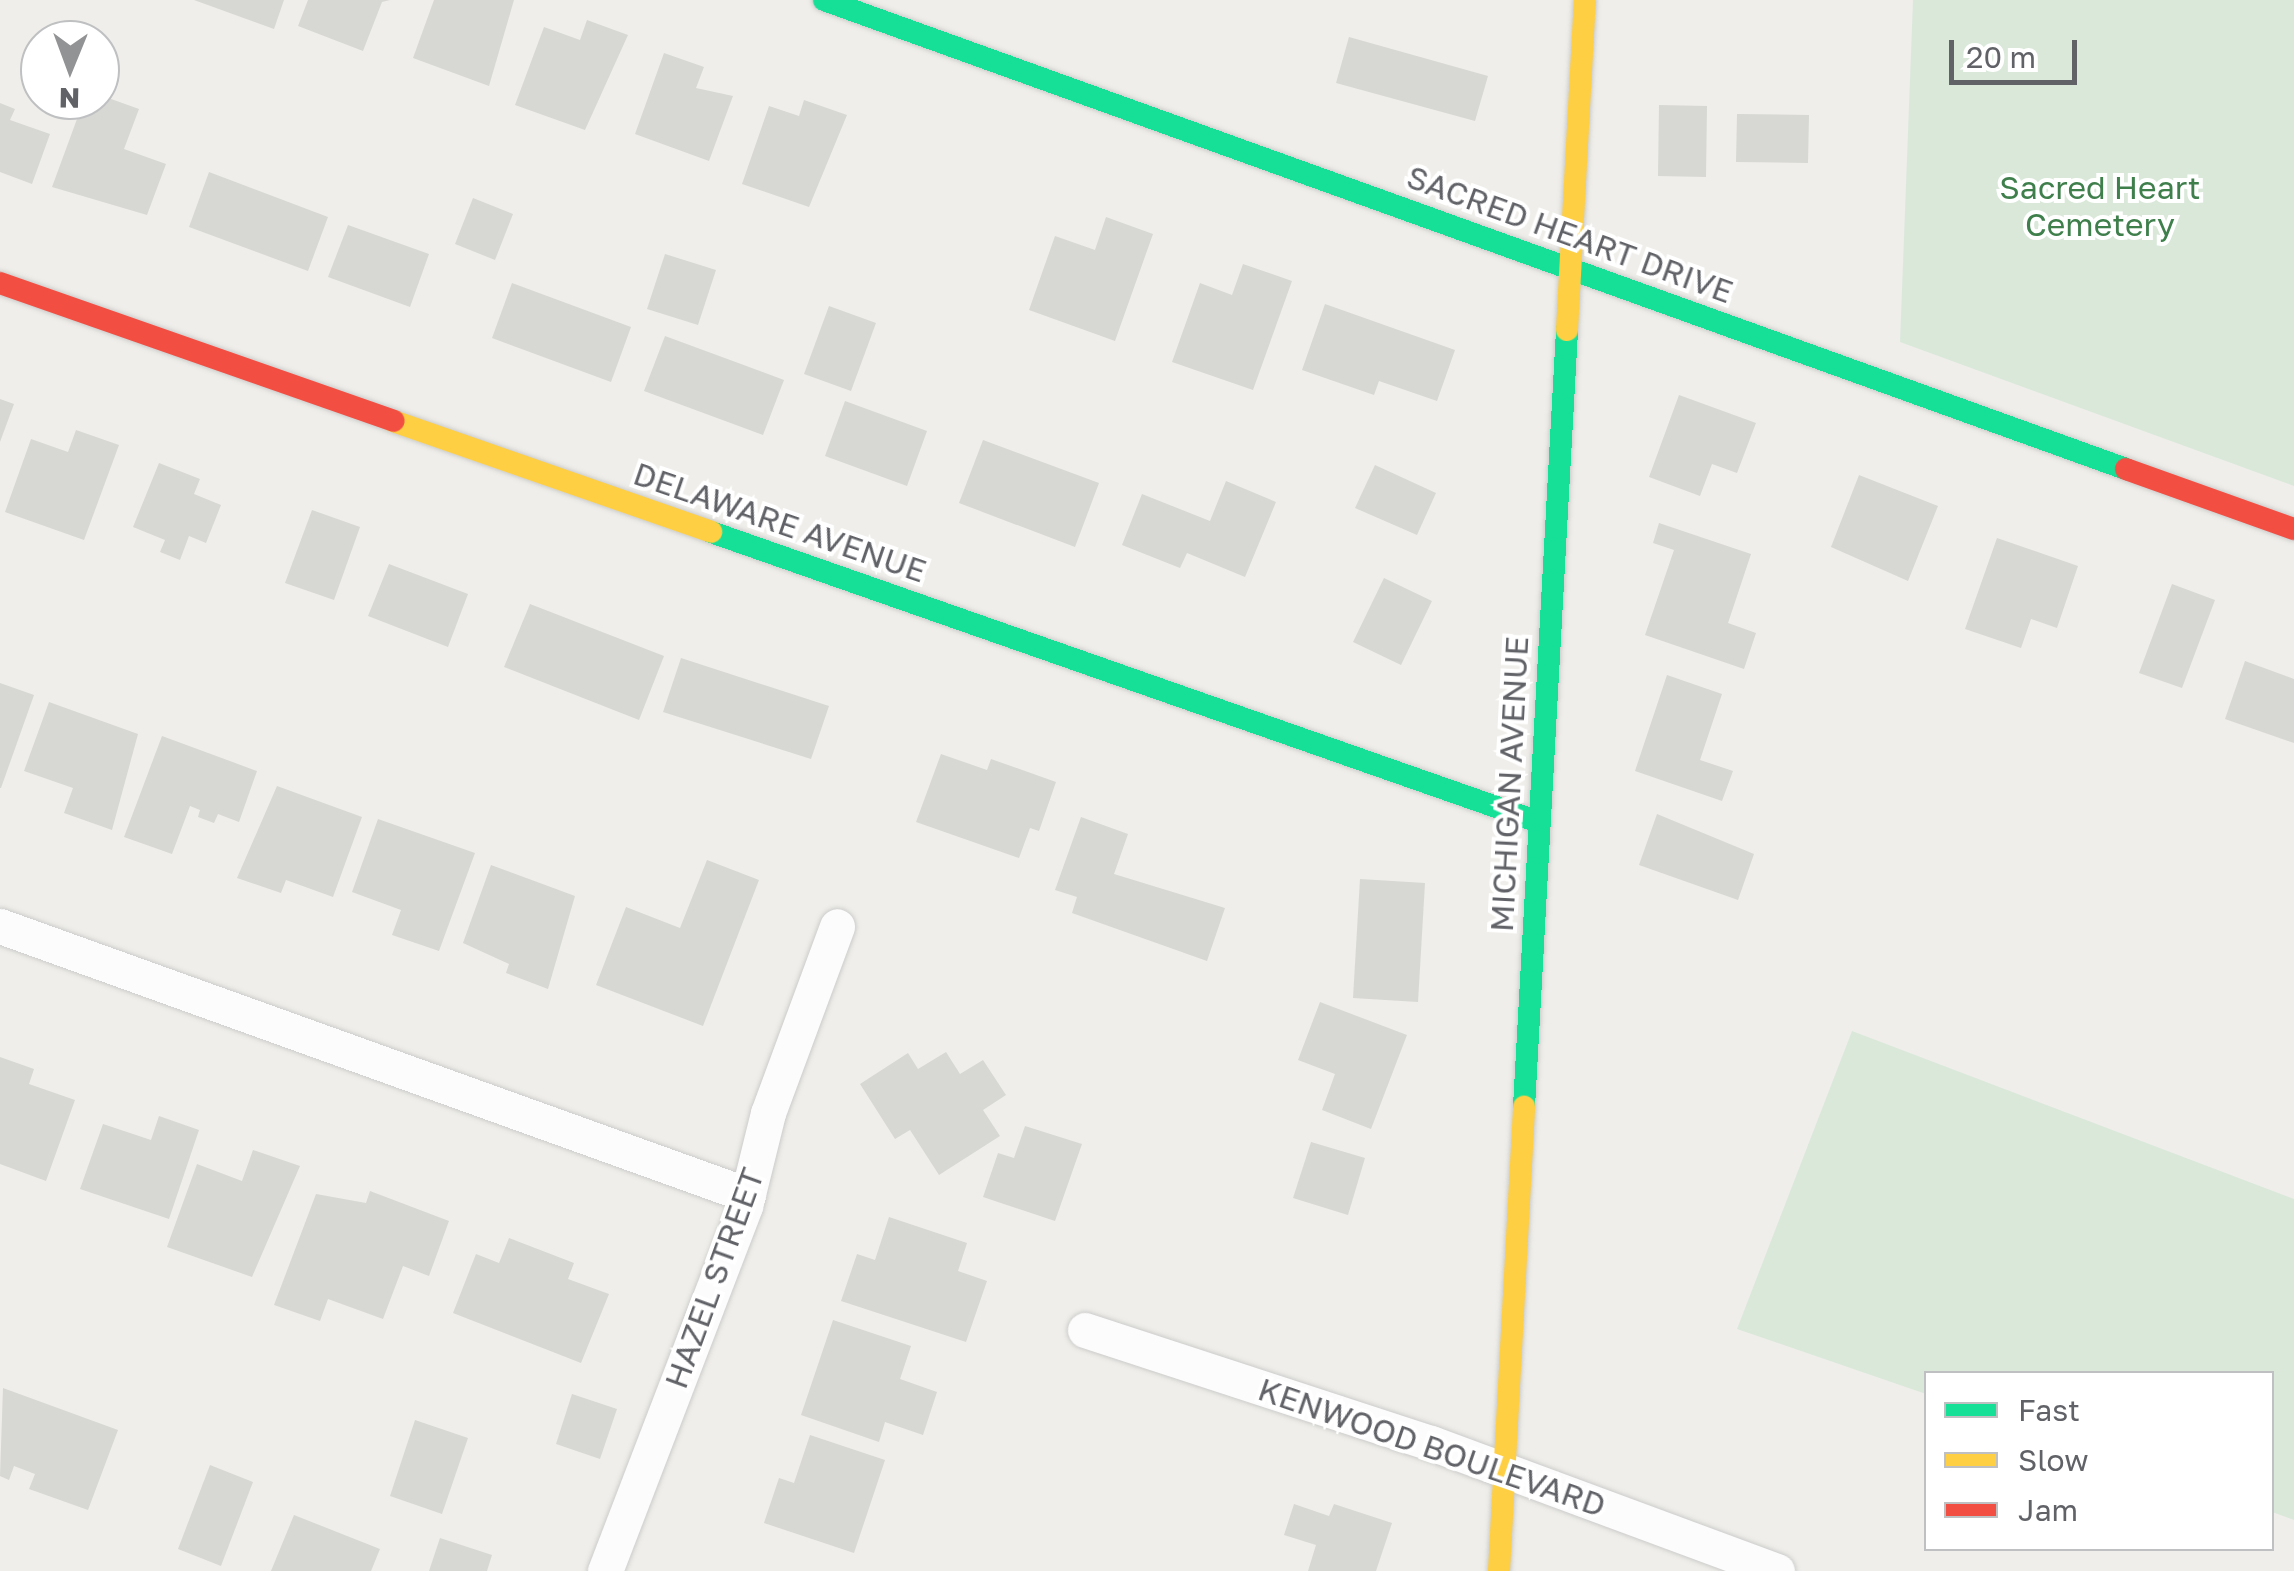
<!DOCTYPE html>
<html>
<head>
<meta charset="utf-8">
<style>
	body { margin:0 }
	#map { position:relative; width:2294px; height:1571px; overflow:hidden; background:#efeeea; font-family:"Golos Text",sans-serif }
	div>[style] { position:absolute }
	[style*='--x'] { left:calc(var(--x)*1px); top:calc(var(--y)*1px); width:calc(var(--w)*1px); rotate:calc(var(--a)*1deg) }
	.green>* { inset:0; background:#dae8da }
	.building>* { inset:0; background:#d7d7d4 }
	.roads { filter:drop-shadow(0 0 2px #cccccb) drop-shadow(0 0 2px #cccccb) }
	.street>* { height:35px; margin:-17.5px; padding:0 17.5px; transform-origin:17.5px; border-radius:17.5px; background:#fdfcfc }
	.fast>* { height:22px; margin:-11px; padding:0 11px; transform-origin:11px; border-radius:11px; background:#16e098 }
	.slow>* { height:22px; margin:-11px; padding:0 11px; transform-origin:11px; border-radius:11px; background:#ffcf43 }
	.jam>* { height:22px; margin:-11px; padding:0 11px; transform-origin:11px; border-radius:11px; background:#f24e42 }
	span { translate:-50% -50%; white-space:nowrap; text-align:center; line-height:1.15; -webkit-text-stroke:8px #fff; paint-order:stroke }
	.park-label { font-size:32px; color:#3f7f4c }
	.street-label { font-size:32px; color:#606267 }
	.legend { position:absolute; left:1924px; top:1371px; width:350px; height:180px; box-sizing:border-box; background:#fff; border:2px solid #bfc0c2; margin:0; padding:12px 18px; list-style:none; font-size:30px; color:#606267 }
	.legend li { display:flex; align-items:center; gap:20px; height:50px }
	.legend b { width:50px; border:2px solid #bfc0c2 }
	.north { position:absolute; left:20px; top:20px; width:100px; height:100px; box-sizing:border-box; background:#fff; border:2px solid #bfc0c2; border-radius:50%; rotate:181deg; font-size:28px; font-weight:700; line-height:40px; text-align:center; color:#606267 }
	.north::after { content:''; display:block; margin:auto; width:35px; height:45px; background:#929395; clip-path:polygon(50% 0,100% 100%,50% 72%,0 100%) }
	.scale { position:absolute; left:1949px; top:40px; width:128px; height:45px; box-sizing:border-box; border:5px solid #606267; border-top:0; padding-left:12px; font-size:30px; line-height:35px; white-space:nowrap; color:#606267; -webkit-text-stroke:8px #fff; paint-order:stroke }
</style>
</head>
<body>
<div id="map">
	<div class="green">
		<div style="clip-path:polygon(1913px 0,2294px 0,2294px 486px,1900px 342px)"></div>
		<div style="clip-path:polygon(1852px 1031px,2294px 1199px,2294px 1520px,2272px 1512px,2272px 1374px,1926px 1374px,1926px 1394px,1737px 1329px)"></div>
	</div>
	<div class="building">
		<div style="clip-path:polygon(194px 0,284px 0,274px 29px)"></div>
		<div style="clip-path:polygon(308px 0,390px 0,382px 2px,363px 51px,298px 26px)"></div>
		<div style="clip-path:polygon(434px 0,514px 0,489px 86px,413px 58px)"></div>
		<div style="clip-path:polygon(587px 20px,628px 35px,585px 130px,515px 105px,544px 27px,580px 40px)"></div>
		<div style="clip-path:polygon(1349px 37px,1488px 76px,1475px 121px,1336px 83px)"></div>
		<div style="clip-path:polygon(664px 53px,704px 67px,696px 88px,733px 96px,709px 161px,635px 134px)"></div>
		<div style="clip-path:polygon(100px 95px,139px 109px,124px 149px,166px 164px,147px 215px,52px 187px,84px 100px)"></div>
		<div style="clip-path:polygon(804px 100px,847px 115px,809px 207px,742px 184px,769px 106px,799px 116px)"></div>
		<div style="clip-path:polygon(0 103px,15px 109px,10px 120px,50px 134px,32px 184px,0 172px)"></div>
		<div style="clip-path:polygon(1659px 105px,1707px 106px,1706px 177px,1658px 176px)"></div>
		<div style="clip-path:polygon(1737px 114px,1809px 115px,1808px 163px,1736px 162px)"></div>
		<div style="clip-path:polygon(209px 172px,328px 217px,308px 271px,189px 227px)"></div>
		<div style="clip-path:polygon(473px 198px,513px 214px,495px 260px,455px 244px)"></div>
		<div style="clip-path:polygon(1106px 217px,1153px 234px,1115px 341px,1029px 310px,1055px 236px,1095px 250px)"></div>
		<div style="clip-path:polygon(348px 225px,429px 254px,410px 307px,328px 277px)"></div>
		<div style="clip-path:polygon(665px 254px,716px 270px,698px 325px,647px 309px)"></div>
		<div style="clip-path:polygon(1243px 264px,1292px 281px,1253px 390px,1172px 362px,1200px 283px,1232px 295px)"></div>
		<div style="clip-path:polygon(512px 283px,631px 327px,611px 382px,492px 338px)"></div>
		<div style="clip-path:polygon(1325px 304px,1455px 350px,1437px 401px,1379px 381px,1374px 395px,1302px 370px)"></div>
		<div style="clip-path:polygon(829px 306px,876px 323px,851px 391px,804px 374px)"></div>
		<div style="clip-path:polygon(665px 336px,784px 380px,763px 435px,644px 391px)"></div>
		<div style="clip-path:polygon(1679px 395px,1756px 423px,1737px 473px,1712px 464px,1700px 496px,1649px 477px)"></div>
		<div style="clip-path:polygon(0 399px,14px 404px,0 442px)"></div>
		<div style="clip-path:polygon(845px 401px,927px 431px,907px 486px,825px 456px)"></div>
		<div style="clip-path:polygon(76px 430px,119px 445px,84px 540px,5px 512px,31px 439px,68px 452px)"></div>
		<div style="clip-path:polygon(983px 440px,1099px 483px,1075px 547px,959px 503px)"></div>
		<div style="clip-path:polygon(159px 463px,200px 479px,194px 494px,221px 505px,206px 543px,189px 536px,180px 560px,160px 552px,165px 540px,133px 527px)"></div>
		<div style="clip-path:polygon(1375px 465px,1436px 493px,1417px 535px,1355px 508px)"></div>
		<div style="clip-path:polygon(1859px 475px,1938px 506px,1908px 581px,1831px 547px)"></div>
		<div style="clip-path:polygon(1226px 481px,1276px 502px,1245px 577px,1187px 553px,1180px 568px,1122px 545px,1142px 494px,1210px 521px)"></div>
		<div style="clip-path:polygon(312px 510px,360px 527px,334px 600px,285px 583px)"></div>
		<div style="clip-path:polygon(1659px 523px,1751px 554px,1728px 623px,1756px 633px,1744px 669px,1645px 635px,1674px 550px,1653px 543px)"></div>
		<div style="clip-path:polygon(1997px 538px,2078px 566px,2057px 628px,2031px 619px,2021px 648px,1965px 629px)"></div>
		<div style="clip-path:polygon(389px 564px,468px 594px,448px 647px,368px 616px)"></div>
		<div style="clip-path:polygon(1384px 578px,1432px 601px,1401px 665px,1353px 642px)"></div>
		<div style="clip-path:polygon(2172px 584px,2215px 600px,2182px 688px,2139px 673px)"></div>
		<div style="clip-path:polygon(530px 604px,664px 656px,639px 720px,504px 667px)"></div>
		<div style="clip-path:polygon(681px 658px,829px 706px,811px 759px,663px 712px)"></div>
		<div style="clip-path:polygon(2245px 661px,2294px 679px,2294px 743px,2225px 719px)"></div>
		<div style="clip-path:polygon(1667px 675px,1722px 694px,1700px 760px,1733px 771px,1722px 801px,1635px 771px)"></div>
		<div style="clip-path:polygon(0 683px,34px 695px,1px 788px,0 788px)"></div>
		<div style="clip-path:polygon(49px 702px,138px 734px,112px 830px,64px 813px,73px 788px,24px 771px)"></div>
		<div style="clip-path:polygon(162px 736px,257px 771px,239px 822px,218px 814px,214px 823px,198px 817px,200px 810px,190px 806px,172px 854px,124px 837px)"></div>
		<div style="clip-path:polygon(941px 754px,987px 770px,991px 759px,1056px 782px,1039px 831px,1030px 828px,1019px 858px,916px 822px)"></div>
		<div style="clip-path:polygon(277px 786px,362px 817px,333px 897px,286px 880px,281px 893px,237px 878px)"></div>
		<div style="clip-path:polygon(1657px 814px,1754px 854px,1738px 900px,1639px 865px)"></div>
		<div style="clip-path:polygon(1081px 817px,1128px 834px,1114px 874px,1225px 908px,1207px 961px,1072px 913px,1077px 897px,1055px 890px)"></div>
		<div style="clip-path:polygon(378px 819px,475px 853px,439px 951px,392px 935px,401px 910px,352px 892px)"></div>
		<div style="clip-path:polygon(707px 860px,759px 880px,703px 1026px,596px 985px,626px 907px,680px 928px)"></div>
		<div style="clip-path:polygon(491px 865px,575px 896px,548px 989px,506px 973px,509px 964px,463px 943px)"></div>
		<div style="clip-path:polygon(1360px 879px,1425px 883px,1418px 1002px,1353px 998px)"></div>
		<div style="clip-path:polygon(1320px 1002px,1407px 1035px,1371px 1129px,1322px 1110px,1335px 1074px,1298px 1060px)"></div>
		<div style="clip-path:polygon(946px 1052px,960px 1074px,983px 1060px,1006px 1095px,983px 1110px,1000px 1136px,939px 1175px,910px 1130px,895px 1139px,860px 1084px,908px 1053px,918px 1069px)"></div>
		<div style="clip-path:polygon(0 1057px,34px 1069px,29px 1084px,75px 1100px,46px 1181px,0 1164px)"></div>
		<div style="clip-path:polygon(159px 1116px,199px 1130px,169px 1219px,80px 1189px,103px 1124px,151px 1140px)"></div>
		<div style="clip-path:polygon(1025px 1126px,1082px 1144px,1055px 1221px,983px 1197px,998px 1153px,1014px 1158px)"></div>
		<div style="clip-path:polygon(1311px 1142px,1365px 1158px,1348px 1215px,1293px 1198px)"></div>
		<div style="clip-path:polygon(253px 1150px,300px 1166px,252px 1277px,167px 1247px,197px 1164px,242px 1181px)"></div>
		<div style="clip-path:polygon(370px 1191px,449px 1221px,429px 1276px,403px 1266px,383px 1319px,328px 1299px,320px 1321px,274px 1305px,316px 1194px,366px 1203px)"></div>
		<div style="clip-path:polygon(889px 1217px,967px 1243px,958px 1271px,987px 1281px,966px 1342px,841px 1301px,857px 1254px,875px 1260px)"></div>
		<div style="clip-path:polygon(509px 1238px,574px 1263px,568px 1279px,609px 1294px,581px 1363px,453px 1313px,476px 1254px,499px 1263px)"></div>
		<div style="clip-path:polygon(833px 1320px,911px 1346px,900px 1379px,937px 1392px,923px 1435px,885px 1422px,879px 1442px,801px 1415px)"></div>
		<div style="clip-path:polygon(3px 1388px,118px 1430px,88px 1510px,29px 1489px,35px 1474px,14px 1466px,9px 1480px,0 1476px)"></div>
		<div style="clip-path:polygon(572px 1394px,617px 1409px,600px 1459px,556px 1444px)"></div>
		<div style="clip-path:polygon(415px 1420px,468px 1438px,442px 1514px,390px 1496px)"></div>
		<div style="clip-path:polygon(810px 1435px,885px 1460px,854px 1553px,764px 1523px,779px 1478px,794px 1483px)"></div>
		<div style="clip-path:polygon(210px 1465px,253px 1482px,221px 1566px,178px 1549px)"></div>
		<div style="clip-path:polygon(1294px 1504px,1329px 1516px,1334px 1504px,1392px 1523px,1376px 1571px,1308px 1571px,1316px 1545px,1284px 1535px)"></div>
		<div style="clip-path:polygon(294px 1515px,380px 1549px,371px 1571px,271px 1571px)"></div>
		<div style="clip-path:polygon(440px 1538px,492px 1555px,487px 1571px,429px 1571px)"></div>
	</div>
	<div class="roads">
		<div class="street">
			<div style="--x:0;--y:926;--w:795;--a:19.78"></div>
			<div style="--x:1085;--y:1330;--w:364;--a:18.1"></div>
			<div style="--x:1431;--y:1443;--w:369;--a:20.3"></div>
			<div style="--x:605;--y:1571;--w:391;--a:-69"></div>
			<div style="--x:745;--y:1206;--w:96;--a:-76.1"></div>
			<div style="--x:768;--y:1113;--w:199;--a:-69.7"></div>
		</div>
		<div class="fast">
			<div style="--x:824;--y:0;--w:1384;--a:19.81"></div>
			<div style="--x:711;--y:532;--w:877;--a:19.3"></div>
			<div style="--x:1524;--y:1107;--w:778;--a:-86.83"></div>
		</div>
		<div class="slow">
			<div style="--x:1567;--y:330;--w:330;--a:-86.9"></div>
			<div style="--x:393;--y:421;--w:337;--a:19.2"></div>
			<div style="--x:1499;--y:1571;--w:465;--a:-86.9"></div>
		</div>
		<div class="jam">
			<div style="--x:0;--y:283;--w:417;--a:19.3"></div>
			<div style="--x:2126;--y:469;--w:178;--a:19.7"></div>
		</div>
	</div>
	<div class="park-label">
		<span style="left:2100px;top:206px">Sacred Heart<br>Cemetery</span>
	</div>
	<div class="street-label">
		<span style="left:1570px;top:234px;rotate:20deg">SACRED HEART DRIVE</span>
		<span style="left:780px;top:522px;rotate:19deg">DELAWARE AVENUE</span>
		<span style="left:1509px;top:784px;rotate:-87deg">MICHIGAN AVENUE</span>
		<span style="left:714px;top:1278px;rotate:-70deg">HAZEL STREET</span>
		<span style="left:1432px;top:1447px;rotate:19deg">KENWOOD BOULEVARD</span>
	</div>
	<ul class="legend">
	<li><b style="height:12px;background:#16e098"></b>Fast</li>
	<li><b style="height:12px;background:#ffcf43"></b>Slow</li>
	<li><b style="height:12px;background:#f24e42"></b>Jam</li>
	</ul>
	<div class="north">N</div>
	<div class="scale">20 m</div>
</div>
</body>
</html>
